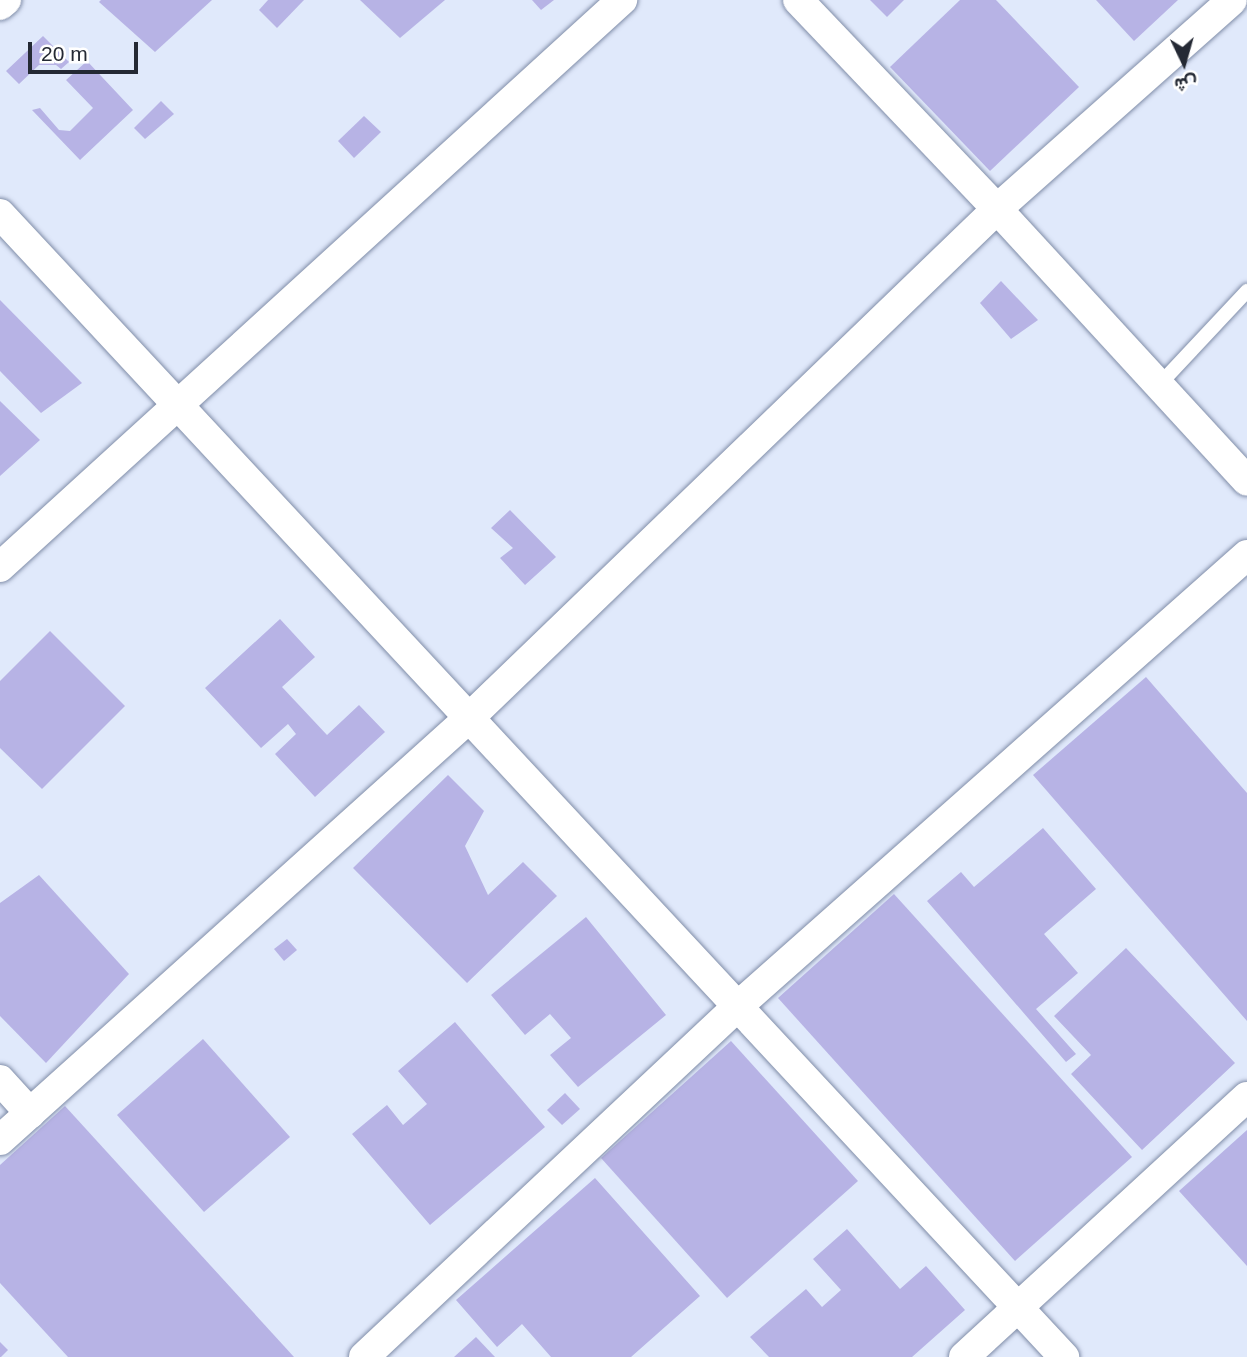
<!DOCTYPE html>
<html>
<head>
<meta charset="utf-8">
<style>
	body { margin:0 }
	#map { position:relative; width:1247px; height:1357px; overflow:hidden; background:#e0e9fb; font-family:Arial,Vazirmatn,sans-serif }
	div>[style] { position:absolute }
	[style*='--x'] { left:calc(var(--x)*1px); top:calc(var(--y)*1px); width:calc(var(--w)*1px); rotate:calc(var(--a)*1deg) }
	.building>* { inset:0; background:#b7b3e5 }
	.roads { filter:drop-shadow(0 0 2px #808da8) drop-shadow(0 0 2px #808da8) }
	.lane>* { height:14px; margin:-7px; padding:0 7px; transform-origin:7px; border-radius:7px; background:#fff }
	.street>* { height:30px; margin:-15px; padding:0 15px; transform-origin:15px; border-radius:15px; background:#fff }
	span { translate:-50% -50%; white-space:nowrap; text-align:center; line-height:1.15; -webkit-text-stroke:7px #fff; paint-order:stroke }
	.north { position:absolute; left:1149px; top:28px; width:70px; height:70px; -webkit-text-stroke:5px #fff; paint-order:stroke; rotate:175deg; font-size:19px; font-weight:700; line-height:28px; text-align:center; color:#242934 }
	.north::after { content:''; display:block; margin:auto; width:24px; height:32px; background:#242934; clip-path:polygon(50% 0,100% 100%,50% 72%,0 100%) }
	.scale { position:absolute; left:28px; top:42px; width:110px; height:32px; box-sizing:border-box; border:4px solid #242934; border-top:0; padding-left:9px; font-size:21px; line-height:24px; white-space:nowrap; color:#242934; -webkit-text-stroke:5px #fff; paint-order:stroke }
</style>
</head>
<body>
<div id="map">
	<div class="building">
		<div style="clip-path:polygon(101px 0,212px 0,155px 52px,99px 2px)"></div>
		<div style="clip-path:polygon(268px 0,304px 0,277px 28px,259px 10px)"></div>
		<div style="clip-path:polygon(360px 0,445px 0,400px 38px)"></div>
		<div style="clip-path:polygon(532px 0,554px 0,541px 10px)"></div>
		<div style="clip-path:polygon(870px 0,904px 0,887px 17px)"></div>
		<div style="clip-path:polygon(960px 0,996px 0,1079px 87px,990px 171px,890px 67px)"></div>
		<div style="clip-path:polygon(1096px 0,1178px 0,1134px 41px)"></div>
		<div style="clip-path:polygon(43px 36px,69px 62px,61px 69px,56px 65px,39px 65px,19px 84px,6px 71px)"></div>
		<div style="clip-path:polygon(87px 61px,133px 110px,80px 160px,32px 110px,40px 108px,59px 130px,70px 131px,93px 108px,66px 80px)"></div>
		<div style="clip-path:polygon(161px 101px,174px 114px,145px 139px,134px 128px)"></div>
		<div style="clip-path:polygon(364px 116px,381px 132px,354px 158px,338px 141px)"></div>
		<div style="clip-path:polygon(1001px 281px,1038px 320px,1011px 339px,980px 303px)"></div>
		<div style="clip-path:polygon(0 300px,82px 383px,41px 413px,0 371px)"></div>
		<div style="clip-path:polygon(0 401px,40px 440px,0 476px)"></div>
		<div style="clip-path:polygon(510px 510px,556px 557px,525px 585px,500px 558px,513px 548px,491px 528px)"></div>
		<div style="clip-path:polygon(280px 619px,315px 657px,282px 687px,327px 735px,359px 705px,385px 732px,315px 797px,275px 754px,296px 734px,288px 724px,261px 748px,205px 688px)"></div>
		<div style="clip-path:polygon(50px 631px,125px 706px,42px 789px,0 748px,0 681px)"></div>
		<div style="clip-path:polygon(1146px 677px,1247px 793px,1247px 1021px,1033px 775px)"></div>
		<div style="clip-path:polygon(448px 775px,484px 811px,465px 846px,488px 895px,523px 862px,557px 896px,467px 983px,353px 868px)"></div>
		<div style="clip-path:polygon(1043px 828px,1096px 889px,1044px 934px,1078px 973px,1036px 1009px,1076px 1054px,1066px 1062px,927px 901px,961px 872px,974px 887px)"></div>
		<div style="clip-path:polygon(39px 875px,129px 974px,46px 1063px,0 1016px,0 903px)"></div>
		<div style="clip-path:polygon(894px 894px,1132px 1157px,1015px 1261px,778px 998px)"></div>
		<div style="clip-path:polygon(586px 917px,666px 1015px,578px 1087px,550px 1055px,571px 1038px,550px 1014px,525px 1035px,491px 995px)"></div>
		<div style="clip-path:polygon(287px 939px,297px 950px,284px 961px,274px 949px)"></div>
		<div style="clip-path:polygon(1126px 948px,1235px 1063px,1142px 1150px,1071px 1074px,1091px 1055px,1054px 1016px)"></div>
		<div style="clip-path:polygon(455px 1022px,545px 1127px,430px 1225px,352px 1134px,387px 1105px,403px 1125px,427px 1104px,398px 1071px)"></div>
		<div style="clip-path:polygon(203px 1039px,290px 1137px,204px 1212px,117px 1115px)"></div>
		<div style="clip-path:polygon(731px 1041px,858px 1181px,727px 1298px,601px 1158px)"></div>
		<div style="clip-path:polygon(565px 1093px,580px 1109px,562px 1125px,547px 1110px)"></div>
		<div style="clip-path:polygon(65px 1106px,294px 1357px,68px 1357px,0 1283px,0 1165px)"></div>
		<div style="clip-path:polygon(1247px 1130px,1247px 1266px,1179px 1191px)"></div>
		<div style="clip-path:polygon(595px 1178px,700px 1296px,631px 1357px,551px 1357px,522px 1324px,497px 1347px,456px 1300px)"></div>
		<div style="clip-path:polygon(847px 1229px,900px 1289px,926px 1266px,965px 1310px,912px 1357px,769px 1357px,750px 1337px,806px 1289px,822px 1307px,841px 1290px,813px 1259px)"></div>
		<div style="clip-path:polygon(476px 1337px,495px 1357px,454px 1357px)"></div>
		<div style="clip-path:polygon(0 1342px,8px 1350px,1px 1357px,0 1357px)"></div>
	</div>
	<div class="roads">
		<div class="lane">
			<div style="--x:1159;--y:385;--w:129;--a:-46.9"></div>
		</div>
		<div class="street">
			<div style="--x:798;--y:0;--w:289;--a:46.4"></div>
			<div style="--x:997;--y:209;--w:369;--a:47.4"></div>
			<div style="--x:0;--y:5;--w:8;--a:-40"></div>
			<div style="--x:0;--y:214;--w:1562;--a:47.05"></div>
			<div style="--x:0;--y:567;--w:842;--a:-42.35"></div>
			<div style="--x:0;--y:1080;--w:45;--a:47.7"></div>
			<div style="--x:0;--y:1140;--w:631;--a:-41.98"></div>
			<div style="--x:469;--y:718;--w:733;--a:-43.95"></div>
			<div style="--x:997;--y:209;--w:314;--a:-41.6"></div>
			<div style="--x:364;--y:1357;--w:513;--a:-43.18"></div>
			<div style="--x:738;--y:1006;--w:680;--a:-41.54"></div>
			<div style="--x:964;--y:1357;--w:384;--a:-42.6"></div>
		</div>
	</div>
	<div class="north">ش</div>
	<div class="scale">20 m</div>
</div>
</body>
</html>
